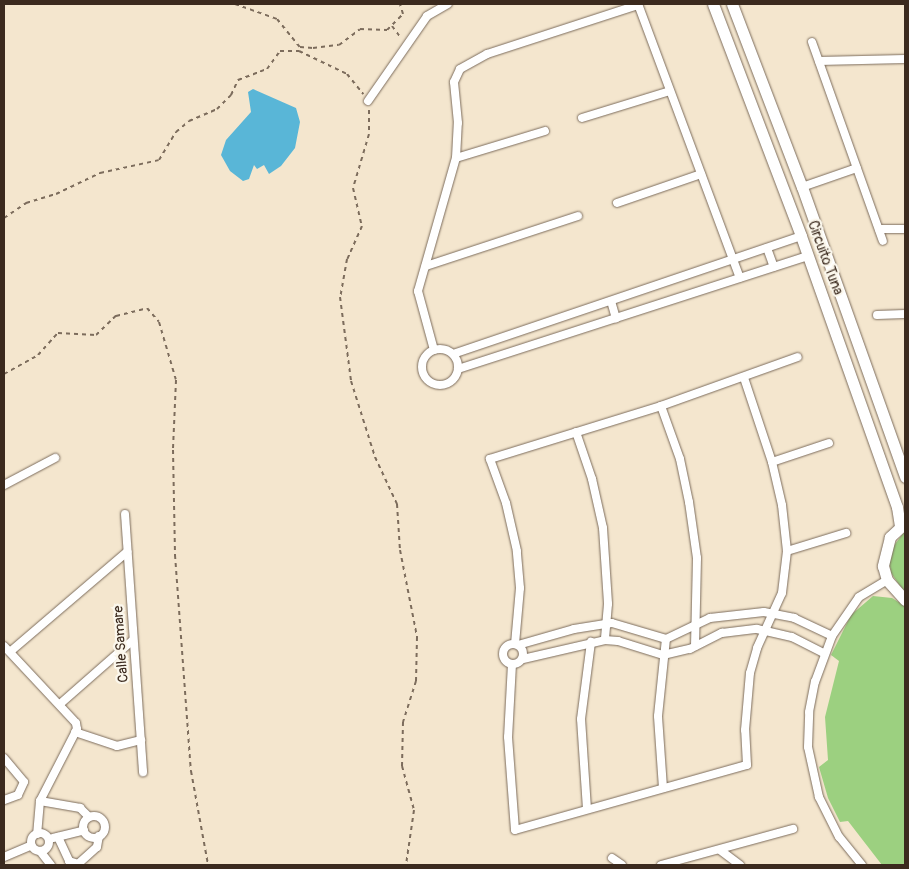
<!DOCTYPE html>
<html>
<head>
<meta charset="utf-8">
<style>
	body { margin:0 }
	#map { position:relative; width:909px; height:869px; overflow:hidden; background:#f4e6ce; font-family:Pangolin,sans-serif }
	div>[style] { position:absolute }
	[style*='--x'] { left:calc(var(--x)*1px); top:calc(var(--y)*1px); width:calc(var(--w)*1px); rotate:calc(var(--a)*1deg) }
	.green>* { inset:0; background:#9cd080 }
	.water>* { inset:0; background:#59b6d7 }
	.path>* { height:2px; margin-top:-1px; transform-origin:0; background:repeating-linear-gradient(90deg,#7c6c5c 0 4px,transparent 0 8px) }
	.roads { filter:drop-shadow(0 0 1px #7c6c5c) drop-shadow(0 0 1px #7c6c5c) }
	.street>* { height:8px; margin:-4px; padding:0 4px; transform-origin:4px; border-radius:4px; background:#fff }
	.street>.ring { margin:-4px; padding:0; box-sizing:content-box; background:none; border:8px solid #fff; border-radius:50% }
	.secondary>* { height:11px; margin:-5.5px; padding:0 5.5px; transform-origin:5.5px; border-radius:5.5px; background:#fff }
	span { translate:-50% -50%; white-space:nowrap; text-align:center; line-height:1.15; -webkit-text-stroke:4.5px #fbf7ec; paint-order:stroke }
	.street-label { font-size:14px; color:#3b2a1e }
	.frame { position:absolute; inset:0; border:5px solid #3b2a1e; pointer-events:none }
</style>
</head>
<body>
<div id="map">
	<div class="green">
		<div style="clip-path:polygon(905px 531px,905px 593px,891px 573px,889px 560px,892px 548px)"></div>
		<div style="clip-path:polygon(873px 596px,892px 598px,905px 606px,905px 865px,882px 865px,848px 821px,840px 822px,828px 798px,819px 767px,828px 760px,825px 717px,839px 661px,831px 655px,851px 615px)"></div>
	</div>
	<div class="water">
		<div style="clip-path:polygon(253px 89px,296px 108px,300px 122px,295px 148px,281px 166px,269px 174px,264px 165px,257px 169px,254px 165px,249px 179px,243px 181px,230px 171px,221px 155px,226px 140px,251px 112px,248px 92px)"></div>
	</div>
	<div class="path">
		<div style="--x:199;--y:4;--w:13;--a:0"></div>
		<div style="--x:235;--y:4;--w:45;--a:19.7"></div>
		<div style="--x:277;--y:19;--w:36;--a:51"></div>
		<div style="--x:300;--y:47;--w:13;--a:4"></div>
		<div style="--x:313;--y:48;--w:26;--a:-7"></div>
		<div style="--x:339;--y:45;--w:26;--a:-37"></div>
		<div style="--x:360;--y:29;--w:27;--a:2"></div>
		<div style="--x:387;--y:30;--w:23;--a:-45"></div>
		<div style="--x:403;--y:14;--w:10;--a:-107"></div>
		<div style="--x:392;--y:26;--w:15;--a:53"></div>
		<div style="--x:369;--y:110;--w:24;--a:90"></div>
		<div style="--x:369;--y:134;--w:56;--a:106.5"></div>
		<div style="--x:353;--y:188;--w:39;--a:77"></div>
		<div style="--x:362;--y:226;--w:36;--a:114"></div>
		<div style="--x:347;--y:259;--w:39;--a:100"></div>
		<div style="--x:340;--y:297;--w:85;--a:82.5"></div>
		<div style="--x:351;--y:381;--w:80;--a:72.5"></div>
		<div style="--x:375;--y:457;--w:52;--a:64.9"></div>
		<div style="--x:397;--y:504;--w:46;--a:86.3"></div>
		<div style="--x:400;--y:550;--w:89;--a:78.9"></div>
		<div style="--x:417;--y:637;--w:44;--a:91.3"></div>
		<div style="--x:416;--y:681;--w:43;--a:107.6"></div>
		<div style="--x:403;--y:722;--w:44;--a:91.3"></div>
		<div style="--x:402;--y:766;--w:46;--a:74.7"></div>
		<div style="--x:414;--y:810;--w:56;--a:98.3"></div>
		<div style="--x:4;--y:218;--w:27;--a:-34"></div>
		<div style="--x:26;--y:203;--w:31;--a:-17"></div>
		<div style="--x:56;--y:194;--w:49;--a:-25.5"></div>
		<div style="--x:100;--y:173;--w:60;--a:-12.4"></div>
		<div style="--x:159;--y:160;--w:33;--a:-59"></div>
		<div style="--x:176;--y:132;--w:17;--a:-40"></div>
		<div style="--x:189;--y:121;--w:30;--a:-23"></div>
		<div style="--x:217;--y:109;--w:20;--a:-45"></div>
		<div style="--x:231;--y:95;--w:17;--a:-65"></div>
		<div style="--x:238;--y:80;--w:31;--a:-21"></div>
		<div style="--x:267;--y:69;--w:22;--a:-54"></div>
		<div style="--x:280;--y:51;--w:19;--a:0"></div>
		<div style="--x:299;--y:51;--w:53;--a:25.6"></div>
		<div style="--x:347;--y:74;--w:26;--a:51"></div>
		<div style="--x:4;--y:374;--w:39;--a:-29"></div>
		<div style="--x:38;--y:355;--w:30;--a:-48"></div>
		<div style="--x:58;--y:333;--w:38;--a:3"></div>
		<div style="--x:96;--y:335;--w:28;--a:-44"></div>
		<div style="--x:116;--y:316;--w:32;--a:-14"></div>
		<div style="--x:147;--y:308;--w:18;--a:49"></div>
		<div style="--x:159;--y:322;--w:60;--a:73.7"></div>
		<div style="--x:176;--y:380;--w:70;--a:92.5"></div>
		<div style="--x:173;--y:450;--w:105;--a:88.9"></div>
		<div style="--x:175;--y:555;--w:217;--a:85.8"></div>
		<div style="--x:191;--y:771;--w:96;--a:79.7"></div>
	</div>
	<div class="roads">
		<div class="street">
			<div style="--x:638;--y:4;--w:292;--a:69.6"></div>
			<div style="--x:812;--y:42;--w:211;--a:70.4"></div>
			<div style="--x:819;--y:61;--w:86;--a:-1.3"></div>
			<div style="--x:368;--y:101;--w:103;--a:-55.2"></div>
			<div style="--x:427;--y:16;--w:24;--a:-30"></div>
			<div style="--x:582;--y:118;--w:92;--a:-17.1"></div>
			<div style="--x:456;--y:158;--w:93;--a:-16.9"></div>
			<div style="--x:802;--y:187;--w:58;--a:-19.1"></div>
			<div style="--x:617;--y:203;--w:89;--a:-19"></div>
			<div style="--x:879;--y:229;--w:26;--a:0"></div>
			<div style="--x:767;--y:248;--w:20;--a:70"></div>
			<div style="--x:426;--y:266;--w:160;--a:-18.2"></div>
			<div style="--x:611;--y:301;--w:18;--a:74"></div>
			<div style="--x:877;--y:315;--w:28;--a:-2"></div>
			<div class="ring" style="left:422px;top:349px;width:28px;height:28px"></div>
			<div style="--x:434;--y:350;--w:61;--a:-105.2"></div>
			<div style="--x:418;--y:291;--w:138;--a:-74.1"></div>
			<div style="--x:456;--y:158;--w:35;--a:-87"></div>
			<div style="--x:458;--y:123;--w:41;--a:-95.6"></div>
			<div style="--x:454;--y:82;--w:14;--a:-65"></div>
			<div style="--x:460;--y:69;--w:31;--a:-29"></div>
			<div style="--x:487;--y:54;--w:159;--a:-18"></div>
			<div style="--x:453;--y:354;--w:367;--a:-18.7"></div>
			<div style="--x:458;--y:369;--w:368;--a:-17.9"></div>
			<div style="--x:661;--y:406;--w:56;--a:70.3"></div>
			<div style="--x:680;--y:459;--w:44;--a:78.2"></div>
			<div style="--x:689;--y:502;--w:57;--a:81.9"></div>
			<div style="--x:697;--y:558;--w:88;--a:91.3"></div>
			<div style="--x:576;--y:432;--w:50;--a:71.2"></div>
			<div style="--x:592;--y:479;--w:50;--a:77.3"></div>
			<div style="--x:603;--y:528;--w:76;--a:86.2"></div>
			<div style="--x:608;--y:604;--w:36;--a:95"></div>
			<div style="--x:772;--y:462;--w:60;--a:-18.4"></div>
			<div style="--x:4;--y:485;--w:58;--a:-27.9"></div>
			<div style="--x:125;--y:514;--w:259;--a:86"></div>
			<div style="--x:787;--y:551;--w:62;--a:-17"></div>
			<div class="ring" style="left:503px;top:644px;width:12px;height:12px"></div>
			<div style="--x:515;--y:644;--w:56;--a:-84.9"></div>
			<div style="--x:520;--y:588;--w:37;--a:-95"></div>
			<div style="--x:517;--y:551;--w:49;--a:-102.9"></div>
			<div style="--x:506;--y:503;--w:47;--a:-110"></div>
			<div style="--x:490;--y:459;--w:179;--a:-17.2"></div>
			<div style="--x:661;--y:406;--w:145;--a:-19.7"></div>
			<div style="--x:518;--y:645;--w:58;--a:-15.9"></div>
			<div style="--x:574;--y:629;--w:38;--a:-9"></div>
			<div style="--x:612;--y:623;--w:56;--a:16.5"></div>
			<div style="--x:666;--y:639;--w:49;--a:-25.5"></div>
			<div style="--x:710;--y:618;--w:54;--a:-6.3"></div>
			<div style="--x:764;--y:612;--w:31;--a:11"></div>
			<div style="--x:794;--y:618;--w:42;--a:25.3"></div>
			<div style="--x:4;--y:646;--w:105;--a:46.9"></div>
			<div style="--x:76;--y:723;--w:6;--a:81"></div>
			<div style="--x:77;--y:729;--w:81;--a:117.2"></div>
			<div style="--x:40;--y:801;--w:33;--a:95"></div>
			<div style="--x:11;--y:651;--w:153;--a:-40.5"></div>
			<div style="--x:523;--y:659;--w:84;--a:-13"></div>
			<div style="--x:605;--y:640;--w:13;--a:4"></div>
			<div style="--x:618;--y:641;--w:47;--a:17.3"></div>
			<div style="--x:663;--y:655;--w:28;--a:-13"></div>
			<div style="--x:690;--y:649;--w:36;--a:-27"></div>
			<div style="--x:722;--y:633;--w:35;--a:-7"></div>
			<div style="--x:757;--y:629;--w:36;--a:13"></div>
			<div style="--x:792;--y:637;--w:37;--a:27"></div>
			<div style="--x:512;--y:664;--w:73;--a:93.1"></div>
			<div style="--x:508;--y:737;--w:93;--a:85.7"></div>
			<div style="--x:515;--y:830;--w:241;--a:-15.7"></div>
			<div style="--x:747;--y:765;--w:35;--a:-93"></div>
			<div style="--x:745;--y:730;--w:57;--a:-85"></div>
			<div style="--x:750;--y:673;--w:26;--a:-74"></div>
			<div style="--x:757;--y:648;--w:60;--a:-65.6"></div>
			<div style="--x:782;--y:593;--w:42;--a:-83.2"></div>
			<div style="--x:787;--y:551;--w:46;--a:-96.2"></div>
			<div style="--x:782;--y:505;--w:44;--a:-103.1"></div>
			<div style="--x:772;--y:462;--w:89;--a:-108.4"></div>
			<div style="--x:60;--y:704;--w:97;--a:-41.2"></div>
			<div style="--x:75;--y:732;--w:44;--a:18.4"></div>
			<div style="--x:117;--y:746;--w:25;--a:-14"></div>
			<div style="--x:4;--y:758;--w:31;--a:50"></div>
			<div style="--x:24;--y:782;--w:14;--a:115"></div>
			<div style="--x:18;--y:795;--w:15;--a:160"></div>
			<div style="--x:663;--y:788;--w:72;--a:-94"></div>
			<div style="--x:658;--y:716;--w:77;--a:-84.1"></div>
			<div style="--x:40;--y:801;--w:41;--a:9.9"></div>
			<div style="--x:80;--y:808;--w:13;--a:45"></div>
			<div style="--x:587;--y:809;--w:90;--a:-93.8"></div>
			<div style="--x:581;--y:719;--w:78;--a:-82.6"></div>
			<div class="ring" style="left:83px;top:816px;width:14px;height:14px"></div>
			<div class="ring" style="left:31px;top:833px;width:10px;height:10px"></div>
			<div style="--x:58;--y:837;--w:26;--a:65"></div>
			<div style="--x:69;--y:861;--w:9;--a:18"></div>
			<div style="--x:78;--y:864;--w:25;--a:-42"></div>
			<div style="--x:97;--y:847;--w:11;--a:-80"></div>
			<div style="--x:53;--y:838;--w:32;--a:-14"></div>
			<div style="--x:720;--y:850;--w:25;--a:37"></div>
			<div style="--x:40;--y:851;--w:18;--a:52"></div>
			<div style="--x:4;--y:857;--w:30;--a:-23"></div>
			<div style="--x:612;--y:858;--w:12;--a:35"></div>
			<div style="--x:661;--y:865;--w:137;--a:-15.3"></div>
			<div style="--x:862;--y:865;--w:36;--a:-129"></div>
			<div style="--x:839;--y:837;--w:45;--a:-116.6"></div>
			<div style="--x:819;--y:797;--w:51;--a:-102.4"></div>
			<div style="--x:808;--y:747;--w:35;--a:-88"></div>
			<div style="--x:809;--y:712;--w:31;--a:-79"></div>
			<div style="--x:815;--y:682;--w:49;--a:-69.7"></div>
			<div style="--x:832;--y:636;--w:47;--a:-55.3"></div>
			<div style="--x:859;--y:597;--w:33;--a:-31"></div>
		</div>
		<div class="secondary">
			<div style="--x:713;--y:4;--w:248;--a:69.2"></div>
			<div style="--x:801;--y:236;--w:288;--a:70.5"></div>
			<div style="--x:897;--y:507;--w:19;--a:81"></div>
			<div style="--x:732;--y:4;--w:196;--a:69.1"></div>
			<div style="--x:802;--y:187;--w:308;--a:70.4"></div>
			<div style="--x:905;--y:523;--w:21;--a:137"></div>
			<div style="--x:890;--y:537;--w:30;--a:104"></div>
			<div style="--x:883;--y:566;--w:15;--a:74"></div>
			<div style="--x:887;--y:580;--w:27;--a:48"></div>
		</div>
	</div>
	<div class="street-label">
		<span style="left:825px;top:258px;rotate:70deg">Circuito Tuna</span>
		<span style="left:121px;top:644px;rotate:-94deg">Calle Samare</span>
	</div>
	<div class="frame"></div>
</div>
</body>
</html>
